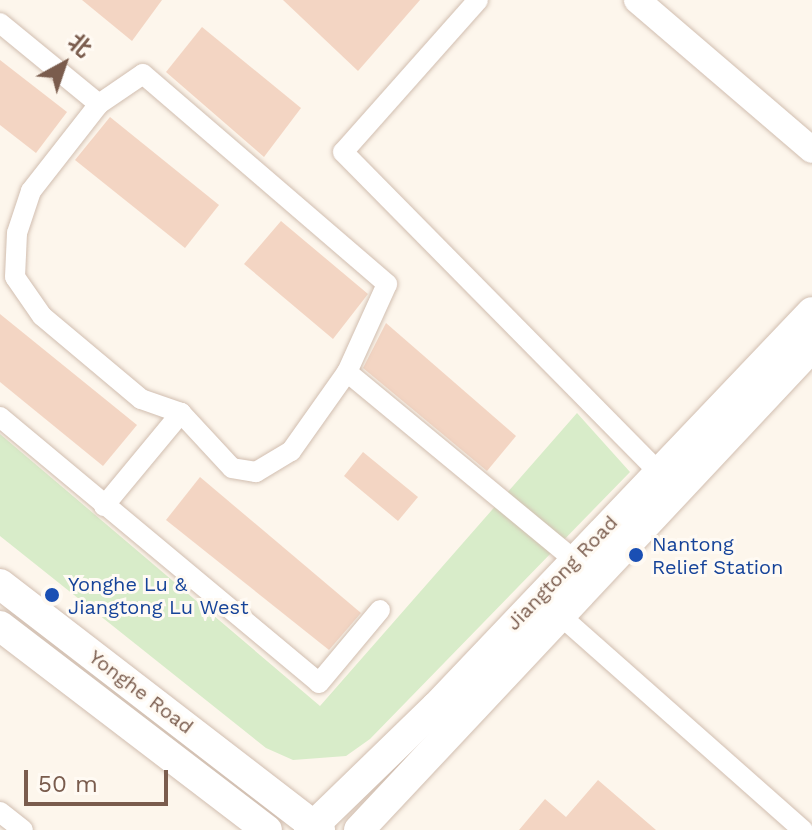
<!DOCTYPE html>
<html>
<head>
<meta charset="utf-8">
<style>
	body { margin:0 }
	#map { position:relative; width:812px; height:830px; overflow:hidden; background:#fdf6ec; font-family:"Work Sans","Noto Sans SC",sans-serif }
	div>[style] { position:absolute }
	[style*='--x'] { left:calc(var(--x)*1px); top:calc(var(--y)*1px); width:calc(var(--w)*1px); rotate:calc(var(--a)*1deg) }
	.green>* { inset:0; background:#d8ecc9 }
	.building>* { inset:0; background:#f3d5c3 }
	.roads { filter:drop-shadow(0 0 2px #d1beb0) drop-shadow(0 0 2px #d1beb0) }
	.minor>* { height:20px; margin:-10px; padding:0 10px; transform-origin:10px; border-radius:10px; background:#fff }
	.tertiary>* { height:26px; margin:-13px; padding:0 13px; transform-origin:13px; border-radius:13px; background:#fff }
	.secondary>* { height:30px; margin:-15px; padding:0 15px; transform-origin:15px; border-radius:15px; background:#fff }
	.dots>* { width:22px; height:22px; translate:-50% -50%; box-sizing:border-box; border:4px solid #fffaf3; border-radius:50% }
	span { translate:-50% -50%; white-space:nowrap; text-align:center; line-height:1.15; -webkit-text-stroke:6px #fffaf3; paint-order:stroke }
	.transit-label { font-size:20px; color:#164399 }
	.left { translate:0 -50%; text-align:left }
	.street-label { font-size:20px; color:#7a5c4d }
	.north { position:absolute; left:24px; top:24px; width:80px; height:80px; -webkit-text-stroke:6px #fffaf3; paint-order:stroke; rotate:40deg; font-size:22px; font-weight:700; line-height:32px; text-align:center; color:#7a5c4d }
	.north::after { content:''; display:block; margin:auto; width:28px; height:36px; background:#7a5c4d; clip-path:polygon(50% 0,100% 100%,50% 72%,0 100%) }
	.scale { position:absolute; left:24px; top:770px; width:144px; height:36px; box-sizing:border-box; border:4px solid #7a5c4d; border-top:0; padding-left:10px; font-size:24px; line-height:28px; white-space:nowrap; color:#7a5c4d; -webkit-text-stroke:6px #fffaf3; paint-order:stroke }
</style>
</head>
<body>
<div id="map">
	<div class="green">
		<div style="clip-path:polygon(577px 413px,630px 472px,370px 739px,346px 756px,293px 760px,266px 748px,0 536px,0 434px,320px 706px)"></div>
	</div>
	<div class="building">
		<div style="clip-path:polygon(82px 0,162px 0,132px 41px)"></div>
		<div style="clip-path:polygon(283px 0,420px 0,358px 71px)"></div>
		<div style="clip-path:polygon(202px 27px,301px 108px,264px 157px,166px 72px)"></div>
		<div style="clip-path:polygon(0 60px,67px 112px,36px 153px,0 125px)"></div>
		<div style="clip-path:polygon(110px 117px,219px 205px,185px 248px,75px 160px)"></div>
		<div style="clip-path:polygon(281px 221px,368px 294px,333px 339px,244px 264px)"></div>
		<div style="clip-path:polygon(0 314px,137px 425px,103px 466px,0 382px)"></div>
		<div style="clip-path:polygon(386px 323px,516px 436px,487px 471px,363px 368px)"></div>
		<div style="clip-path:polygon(363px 452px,418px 497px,398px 521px,344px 476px)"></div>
		<div style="clip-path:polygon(200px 477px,361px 613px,329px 650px,166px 520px)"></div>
		<div style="clip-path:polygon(598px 780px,656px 830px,519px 830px,545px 799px,566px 817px)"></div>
	</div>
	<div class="roads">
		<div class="minor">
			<div style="--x:478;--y:0;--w:203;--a:131.6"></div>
			<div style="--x:343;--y:152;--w:450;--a:45.4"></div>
			<div style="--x:0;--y:23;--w:128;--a:39.3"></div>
			<div style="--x:143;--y:74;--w:322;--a:40.7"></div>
			<div style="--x:387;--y:284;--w:97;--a:114.4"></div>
			<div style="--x:347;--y:372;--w:97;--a:125.3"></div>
			<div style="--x:291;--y:451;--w:41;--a:149"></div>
			<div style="--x:256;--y:472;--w:24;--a:-171"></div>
			<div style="--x:232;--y:468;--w:75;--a:-132.8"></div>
			<div style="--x:181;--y:413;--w:42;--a:-160.7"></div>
			<div style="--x:141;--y:399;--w:129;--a:-140"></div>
			<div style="--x:42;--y:316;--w:47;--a:-124.7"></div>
			<div style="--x:15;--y:277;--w:44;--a:-87.4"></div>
			<div style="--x:17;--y:233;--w:44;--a:-71.6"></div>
			<div style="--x:31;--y:191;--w:110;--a:-52"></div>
			<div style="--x:99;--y:104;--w:53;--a:-34.3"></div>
			<div style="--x:347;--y:372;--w:295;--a:39.6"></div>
			<div style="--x:0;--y:417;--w:415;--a:39.8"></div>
			<div style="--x:319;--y:683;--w:95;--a:-50.1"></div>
			<div style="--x:104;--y:506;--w:121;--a:-50.4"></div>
			<div style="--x:562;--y:617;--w:322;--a:41.5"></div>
			<div style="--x:0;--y:812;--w:29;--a:38"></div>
		</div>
		<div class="tertiary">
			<div style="--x:637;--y:0;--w:230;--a:40.6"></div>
		</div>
		<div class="secondary">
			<div style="--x:0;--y:584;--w:404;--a:37.6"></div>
			<div style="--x:0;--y:626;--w:336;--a:37.4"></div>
			<div style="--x:309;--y:830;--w:177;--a:-44.1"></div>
			<div style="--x:436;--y:707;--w:545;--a:-46.41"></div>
			<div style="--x:359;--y:830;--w:662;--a:-46.84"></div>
		</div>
	</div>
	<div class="dots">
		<div style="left:636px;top:555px;background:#1a4fb4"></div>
		<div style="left:52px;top:595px;background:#1a4fb4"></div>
	</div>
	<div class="transit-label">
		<span class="left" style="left:652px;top:556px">Nantong<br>Relief Station</span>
		<span class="left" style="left:68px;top:596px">Yonghe Lu &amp;<br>Jiangtong Lu West</span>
	</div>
	<div class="street-label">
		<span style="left:562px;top:573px;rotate:-46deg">Jiangtong Road</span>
		<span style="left:141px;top:692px;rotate:37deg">Yonghe Road</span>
	</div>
	<div class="north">北</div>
	<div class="scale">50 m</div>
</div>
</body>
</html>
